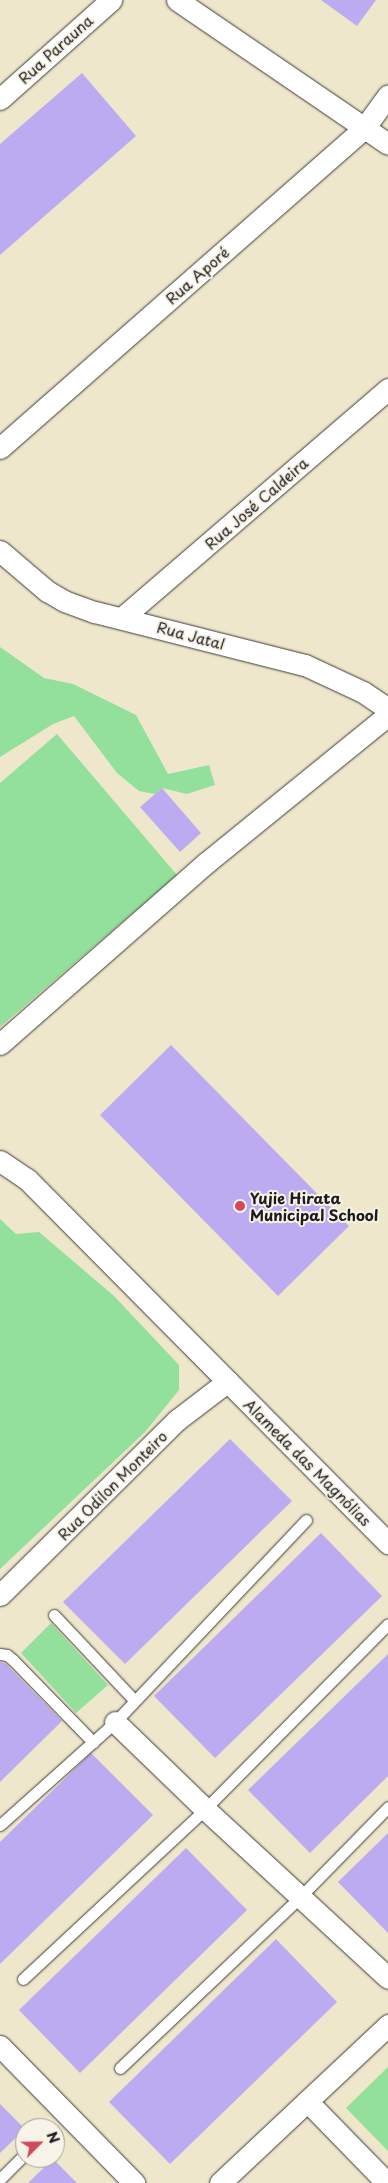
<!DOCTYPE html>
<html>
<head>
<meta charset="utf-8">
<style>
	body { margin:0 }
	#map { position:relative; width:388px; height:2183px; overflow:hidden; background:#efe7cc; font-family:"Playpen Sans",sans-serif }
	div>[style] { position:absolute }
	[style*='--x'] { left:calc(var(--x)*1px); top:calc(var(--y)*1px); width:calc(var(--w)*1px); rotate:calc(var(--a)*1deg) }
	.green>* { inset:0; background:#93df9c }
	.building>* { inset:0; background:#bcabf1 }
	.roads { filter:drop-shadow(0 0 1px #3c3a36) drop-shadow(0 0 1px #3c3a36) }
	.lane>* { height:11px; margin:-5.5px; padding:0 5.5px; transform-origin:5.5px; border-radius:5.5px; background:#fff }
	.street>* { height:21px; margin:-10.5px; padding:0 10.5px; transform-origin:10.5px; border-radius:10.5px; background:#fff }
	.dots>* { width:14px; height:14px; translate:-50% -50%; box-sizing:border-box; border:2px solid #f7f3e8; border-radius:50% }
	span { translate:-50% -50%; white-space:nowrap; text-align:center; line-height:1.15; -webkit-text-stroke:4px #f7f3e8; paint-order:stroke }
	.street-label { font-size:15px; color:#1c1c1c }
	.poi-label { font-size:15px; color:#1c1c1c; font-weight:700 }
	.left { translate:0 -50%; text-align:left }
	.north { position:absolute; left:15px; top:2118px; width:50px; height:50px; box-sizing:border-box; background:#f7f3e8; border:1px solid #9f9d96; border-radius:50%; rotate:67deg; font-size:14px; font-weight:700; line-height:20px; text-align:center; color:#1c1c1c }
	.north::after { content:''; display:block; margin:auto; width:18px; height:22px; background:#d1495b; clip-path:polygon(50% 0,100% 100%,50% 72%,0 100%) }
</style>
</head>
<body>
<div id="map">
	<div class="green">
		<div style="clip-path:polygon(0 647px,44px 678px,73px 684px,136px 715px,168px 774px,209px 765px,215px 785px,187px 794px,162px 788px,155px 794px,139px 791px,117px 773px,74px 716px,53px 724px,0 757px)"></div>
		<div style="clip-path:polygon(57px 734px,177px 875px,0 1027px,0 783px)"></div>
		<div style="clip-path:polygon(0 1219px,16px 1234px,39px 1232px,114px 1296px,179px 1365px,179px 1390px,145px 1432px,0 1569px)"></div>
		<div style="clip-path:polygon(51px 1623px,108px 1685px,76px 1713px,21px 1653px)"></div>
		<div style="clip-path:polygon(388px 2067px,388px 2151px,346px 2108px)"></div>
	</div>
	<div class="building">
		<div style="clip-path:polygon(321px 0,376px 0,357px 26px)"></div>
		<div style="clip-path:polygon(82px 73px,136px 136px,0 255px,0 144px)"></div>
		<div style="clip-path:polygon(162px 788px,201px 833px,180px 852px,140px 807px)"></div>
		<div style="clip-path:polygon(171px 1045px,349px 1226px,278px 1296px,100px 1115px)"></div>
		<div style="clip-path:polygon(230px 1439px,292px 1501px,125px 1664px,63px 1602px)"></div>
		<div style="clip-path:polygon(321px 1533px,382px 1596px,215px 1758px,154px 1696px)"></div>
		<div style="clip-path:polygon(388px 1654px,388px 1776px,310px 1853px,248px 1790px)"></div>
		<div style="clip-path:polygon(0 1662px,6px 1664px,62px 1721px,0 1782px)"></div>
		<div style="clip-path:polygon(91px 1753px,153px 1815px,0 1964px,0 1842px)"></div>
		<div style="clip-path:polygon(388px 1833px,388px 1933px,338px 1882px)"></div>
		<div style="clip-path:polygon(186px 1848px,247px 1910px,80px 2073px,19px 2010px)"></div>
		<div style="clip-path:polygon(276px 1939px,337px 2002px,170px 2164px,109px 2102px)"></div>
		<div style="clip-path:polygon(0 2104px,25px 2129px,0 2153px)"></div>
		<div style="clip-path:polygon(53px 2159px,77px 2183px,28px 2183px)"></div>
	</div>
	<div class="roads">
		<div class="lane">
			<div style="--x:54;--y:1615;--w:117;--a:46.7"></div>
			<div style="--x:0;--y:1654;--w:7;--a:8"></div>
			<div style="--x:7;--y:1655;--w:8;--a:40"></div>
			<div style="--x:13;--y:1660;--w:115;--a:45.7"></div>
			<div style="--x:0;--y:1825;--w:154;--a:-41.8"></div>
			<div style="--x:115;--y:1722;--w:278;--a:-46.6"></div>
			<div style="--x:23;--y:1979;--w:249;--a:-43"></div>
			<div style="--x:205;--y:1809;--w:260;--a:-45.3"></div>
			<div style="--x:120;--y:2068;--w:248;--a:-43.5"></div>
			<div style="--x:300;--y:1897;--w:126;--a:-45.6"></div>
			<div style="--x:0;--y:2179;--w:31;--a:-45"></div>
		</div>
		<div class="street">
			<div style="--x:177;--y:0;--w:255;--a:34.3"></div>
			<div style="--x:0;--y:99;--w:149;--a:-41.7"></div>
			<div style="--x:0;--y:448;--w:486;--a:-41.3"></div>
			<div style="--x:365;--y:127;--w:39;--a:-54"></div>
			<div style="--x:0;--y:551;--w:62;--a:40.4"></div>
			<div style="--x:47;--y:591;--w:20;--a:30"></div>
			<div style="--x:64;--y:601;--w:33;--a:20"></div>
			<div style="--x:95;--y:612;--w:217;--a:14.2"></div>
			<div style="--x:305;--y:665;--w:64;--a:25"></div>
			<div style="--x:363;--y:692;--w:30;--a:34"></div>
			<div style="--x:123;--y:617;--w:350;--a:-40.7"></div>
			<div style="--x:0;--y:1044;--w:274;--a:-41.3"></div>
			<div style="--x:206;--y:863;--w:235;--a:-39.1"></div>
			<div style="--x:0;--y:1161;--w:32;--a:34"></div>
			<div style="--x:27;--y:1179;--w:513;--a:45.24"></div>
			<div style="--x:0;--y:1595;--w:249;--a:-44.7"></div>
			<div style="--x:177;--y:1420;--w:64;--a:-37.4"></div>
			<div style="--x:115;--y:1722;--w:125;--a:44"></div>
			<div style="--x:205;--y:1809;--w:249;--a:42.7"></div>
			<div style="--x:0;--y:2046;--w:192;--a:45.6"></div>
			<div style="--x:307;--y:2101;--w:115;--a:45.7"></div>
			<div style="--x:220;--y:2183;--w:231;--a:-43.2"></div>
		</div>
	</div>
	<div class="dots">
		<div style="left:240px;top:1206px;background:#d1495b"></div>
	</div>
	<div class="street-label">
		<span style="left:55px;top:49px;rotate:-42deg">Rua Parauna</span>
		<span style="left:197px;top:275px;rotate:-41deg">Rua Aporé</span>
		<span style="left:256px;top:503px;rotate:-41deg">Rua José Caldeira</span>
		<span style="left:191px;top:635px;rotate:15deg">Rua Jatal</span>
		<span style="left:308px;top:1462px;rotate:45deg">Alameda das Magnólias</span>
		<span style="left:112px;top:1485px;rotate:-45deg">Rua Odilon Monteiro</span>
	</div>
	<div class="poi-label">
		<span class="left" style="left:250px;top:1206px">Yujie Hirata<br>Municipal School</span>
	</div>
	<div class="north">N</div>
</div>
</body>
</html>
